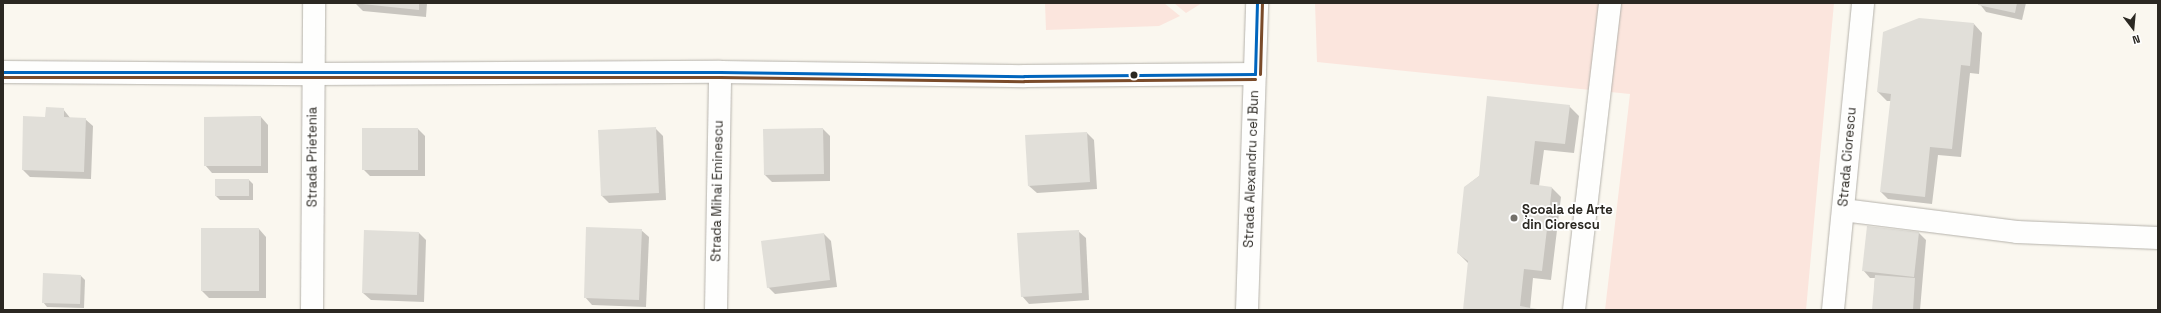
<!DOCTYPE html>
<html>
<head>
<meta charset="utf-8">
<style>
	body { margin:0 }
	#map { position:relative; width:2161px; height:313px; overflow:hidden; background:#faf7ef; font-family:"Space Grotesk",sans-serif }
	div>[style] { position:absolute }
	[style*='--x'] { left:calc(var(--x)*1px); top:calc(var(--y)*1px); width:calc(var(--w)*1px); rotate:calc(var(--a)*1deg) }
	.green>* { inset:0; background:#fbe5dd }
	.shadow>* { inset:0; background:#0003 }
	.building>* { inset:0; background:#e1dfd9 }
	.roads { filter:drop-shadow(0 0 1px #b5b2ab) drop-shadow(0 0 1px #b5b2ab) }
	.minor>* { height:22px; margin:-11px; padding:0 11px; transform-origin:11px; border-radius:11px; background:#fefefd }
	.bus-1>* { height:3px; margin:-1.5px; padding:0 1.5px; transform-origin:1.5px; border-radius:1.5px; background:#0065bd }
	.bus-2>* { height:3px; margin:-1.5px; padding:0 1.5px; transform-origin:1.5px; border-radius:1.5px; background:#7a4b2a }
	.dots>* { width:11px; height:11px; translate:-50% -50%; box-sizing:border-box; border:2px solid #fff; border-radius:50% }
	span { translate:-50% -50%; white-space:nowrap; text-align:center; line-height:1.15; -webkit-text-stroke:3.5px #fff; paint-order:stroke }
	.street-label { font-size:13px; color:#2b2822 }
	.poi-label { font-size:13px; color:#2b2822; font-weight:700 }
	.left { translate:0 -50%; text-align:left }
	.frame { position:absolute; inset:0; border:4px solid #2b2822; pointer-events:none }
	.north { position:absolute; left:2113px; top:8px; width:40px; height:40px; -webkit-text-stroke:3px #fff; paint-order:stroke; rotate:164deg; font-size:11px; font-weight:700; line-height:16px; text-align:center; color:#2b2822 }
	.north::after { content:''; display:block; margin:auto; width:14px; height:18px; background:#2b2822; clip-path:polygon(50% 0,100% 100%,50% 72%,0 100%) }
</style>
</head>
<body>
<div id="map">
	<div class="green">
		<div style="clip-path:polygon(1045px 3px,1164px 3px,1180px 16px,1159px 26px,1046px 30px)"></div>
		<div style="clip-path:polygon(1174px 3px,1202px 3px,1186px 13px)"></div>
		<div style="clip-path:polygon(1315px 3px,1834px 3px,1806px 310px,1605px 310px,1630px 94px,1317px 62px)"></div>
	</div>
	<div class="shadow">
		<div style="clip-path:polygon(427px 3px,426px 17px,363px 11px,356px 4px)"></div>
		<div style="clip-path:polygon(1979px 3px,2026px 3px,2022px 20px,1986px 12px)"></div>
		<div style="clip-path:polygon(1974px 24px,1982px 33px,1979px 74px,1970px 73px,1961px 157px,1938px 155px,1932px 204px,1888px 199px,1881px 192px,1891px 101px,1887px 101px,1878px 92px)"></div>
		<div style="clip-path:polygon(1569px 106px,1579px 116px,1574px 153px,1544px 150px,1539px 186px,1552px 188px,1561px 197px,1551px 280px,1533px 278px,1530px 309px,1543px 310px,1464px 310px,1469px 264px,1458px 253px,1465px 187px)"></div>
		<div style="clip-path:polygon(63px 109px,71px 119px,85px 119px,93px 126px,91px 179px,30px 177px,23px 170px)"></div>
		<div style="clip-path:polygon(261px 117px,268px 125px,268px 173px,212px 173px,205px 165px)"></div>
		<div style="clip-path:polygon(655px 128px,663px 136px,666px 200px,609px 203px,602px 196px,599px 131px)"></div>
		<div style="clip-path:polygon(418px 129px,425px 136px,425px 176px,370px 176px,363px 169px)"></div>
		<div style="clip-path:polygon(823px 129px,830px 136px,830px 181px,772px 182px,765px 175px)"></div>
		<div style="clip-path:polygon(1087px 133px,1094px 140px,1097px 189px,1037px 193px,1029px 186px)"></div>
		<div style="clip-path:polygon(216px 180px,249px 180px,253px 184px,253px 200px,220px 200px,216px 196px)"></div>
		<div style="clip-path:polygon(1868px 227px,1919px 233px,1926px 240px,1920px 310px,1873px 310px,1875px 278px,1870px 278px,1863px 270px)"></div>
		<div style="clip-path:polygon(202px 229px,259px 229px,266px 237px,266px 298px,209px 298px,202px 291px)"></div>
		<div style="clip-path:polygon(641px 230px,649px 237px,646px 307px,592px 305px,585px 297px)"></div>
		<div style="clip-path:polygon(1078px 231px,1086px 238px,1089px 300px,1029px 304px,1022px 296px)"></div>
		<div style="clip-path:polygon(419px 233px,426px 240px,424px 302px,371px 300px,363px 293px)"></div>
		<div style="clip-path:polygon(824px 234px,831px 241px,837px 287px,775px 294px,768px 287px)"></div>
		<div style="clip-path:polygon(81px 276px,85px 280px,84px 308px,47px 307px,43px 302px)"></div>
	</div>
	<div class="building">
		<div style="clip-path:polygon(353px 3px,419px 3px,419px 10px)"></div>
		<div style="clip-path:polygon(1978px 3px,2017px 3px,2015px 13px,1978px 5px)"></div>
		<div style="clip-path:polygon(1919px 18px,1974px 23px,1970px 66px,1961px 65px,1952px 149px,1930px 147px,1925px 197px,1880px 192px,1891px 94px,1877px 92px,1883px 32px)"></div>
		<div style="clip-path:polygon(1487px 96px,1570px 105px,1565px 144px,1535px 141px,1530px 184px,1552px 187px,1542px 271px,1524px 269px,1520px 306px,1543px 310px,1463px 310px,1468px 261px,1457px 253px,1464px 187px,1479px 176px)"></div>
		<div style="clip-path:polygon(46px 107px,64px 108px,64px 117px,86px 118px,84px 172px,22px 170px,23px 116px,45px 117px)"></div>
		<div style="clip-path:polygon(261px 116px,261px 166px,204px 166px,204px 117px)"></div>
		<div style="clip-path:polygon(656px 127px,659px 193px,601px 196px,598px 130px)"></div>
		<div style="clip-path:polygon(362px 128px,418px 128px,418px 170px,362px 170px)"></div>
		<div style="clip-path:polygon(823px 128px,824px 174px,764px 175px,763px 129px)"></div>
		<div style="clip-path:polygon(1087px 132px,1090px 182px,1028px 186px,1025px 135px)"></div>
		<div style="clip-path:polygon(215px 179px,249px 179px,249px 196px,215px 196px)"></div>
		<div style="clip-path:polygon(1867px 226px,1919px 232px,1914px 277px,1862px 271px)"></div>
		<div style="clip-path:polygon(586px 227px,642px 229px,639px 300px,584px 298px)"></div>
		<div style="clip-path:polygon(201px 228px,259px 228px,259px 291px,201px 291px)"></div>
		<div style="clip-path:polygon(364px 230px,419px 232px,417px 295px,362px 293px)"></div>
		<div style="clip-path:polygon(1079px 230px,1082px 293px,1021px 297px,1017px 233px)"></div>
		<div style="clip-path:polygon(824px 233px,830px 280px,767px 288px,761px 241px)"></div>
		<div style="clip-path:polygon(43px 273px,81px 275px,80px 304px,42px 303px)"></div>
		<div style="clip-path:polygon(1875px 275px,1915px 278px,1913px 310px,1872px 310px)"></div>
	</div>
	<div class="roads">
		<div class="minor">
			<div style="--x:3;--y:72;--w:311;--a:0.4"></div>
			<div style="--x:314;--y:74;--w:406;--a:-0.3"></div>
			<div style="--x:720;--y:72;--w:304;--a:0.8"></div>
			<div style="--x:1024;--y:76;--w:231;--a:-0.5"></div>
			<div style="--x:1843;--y:210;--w:175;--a:7.2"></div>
			<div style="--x:2017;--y:232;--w:141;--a:2.4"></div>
			<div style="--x:312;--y:310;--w:307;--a:-89.6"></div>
			<div style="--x:716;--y:310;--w:238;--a:-89"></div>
			<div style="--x:1247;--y:310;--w:307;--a:-88.1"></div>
			<div style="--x:1574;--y:310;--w:309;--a:-83.3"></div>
			<div style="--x:1833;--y:310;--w:308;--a:-84.4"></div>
		</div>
	</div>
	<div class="bus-1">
		<div style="--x:3;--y:72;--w:717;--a:0"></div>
		<div style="--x:720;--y:72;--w:304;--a:0.8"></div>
		<div style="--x:1024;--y:76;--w:231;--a:-0.5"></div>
		<div style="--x:1255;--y:74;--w:71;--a:-88.4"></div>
	</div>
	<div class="bus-2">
		<div style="--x:1260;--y:74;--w:71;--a:-88.4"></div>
		<div style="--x:3;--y:77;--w:717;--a:0"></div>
		<div style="--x:720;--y:77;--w:304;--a:0.8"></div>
		<div style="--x:1024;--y:81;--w:231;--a:-0.5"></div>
	</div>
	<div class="dots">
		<div style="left:1134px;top:75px;background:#2b2822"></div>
		<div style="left:1514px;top:218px;background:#73706a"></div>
	</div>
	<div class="street-label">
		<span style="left:313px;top:157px;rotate:-90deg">Strada Prietenia</span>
		<span style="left:1848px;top:157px;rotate:-85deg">Strada Ciorescu</span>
		<span style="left:1252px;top:169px;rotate:-88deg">Strada Alexandru cel Bun</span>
		<span style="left:718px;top:191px;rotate:-89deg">Strada Mihai Eminescu</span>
	</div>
	<div class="poi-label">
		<span class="left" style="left:1522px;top:218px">Școala de Arte<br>din Ciorescu</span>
	</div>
	<div class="frame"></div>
	<div class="north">N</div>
</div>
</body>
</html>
